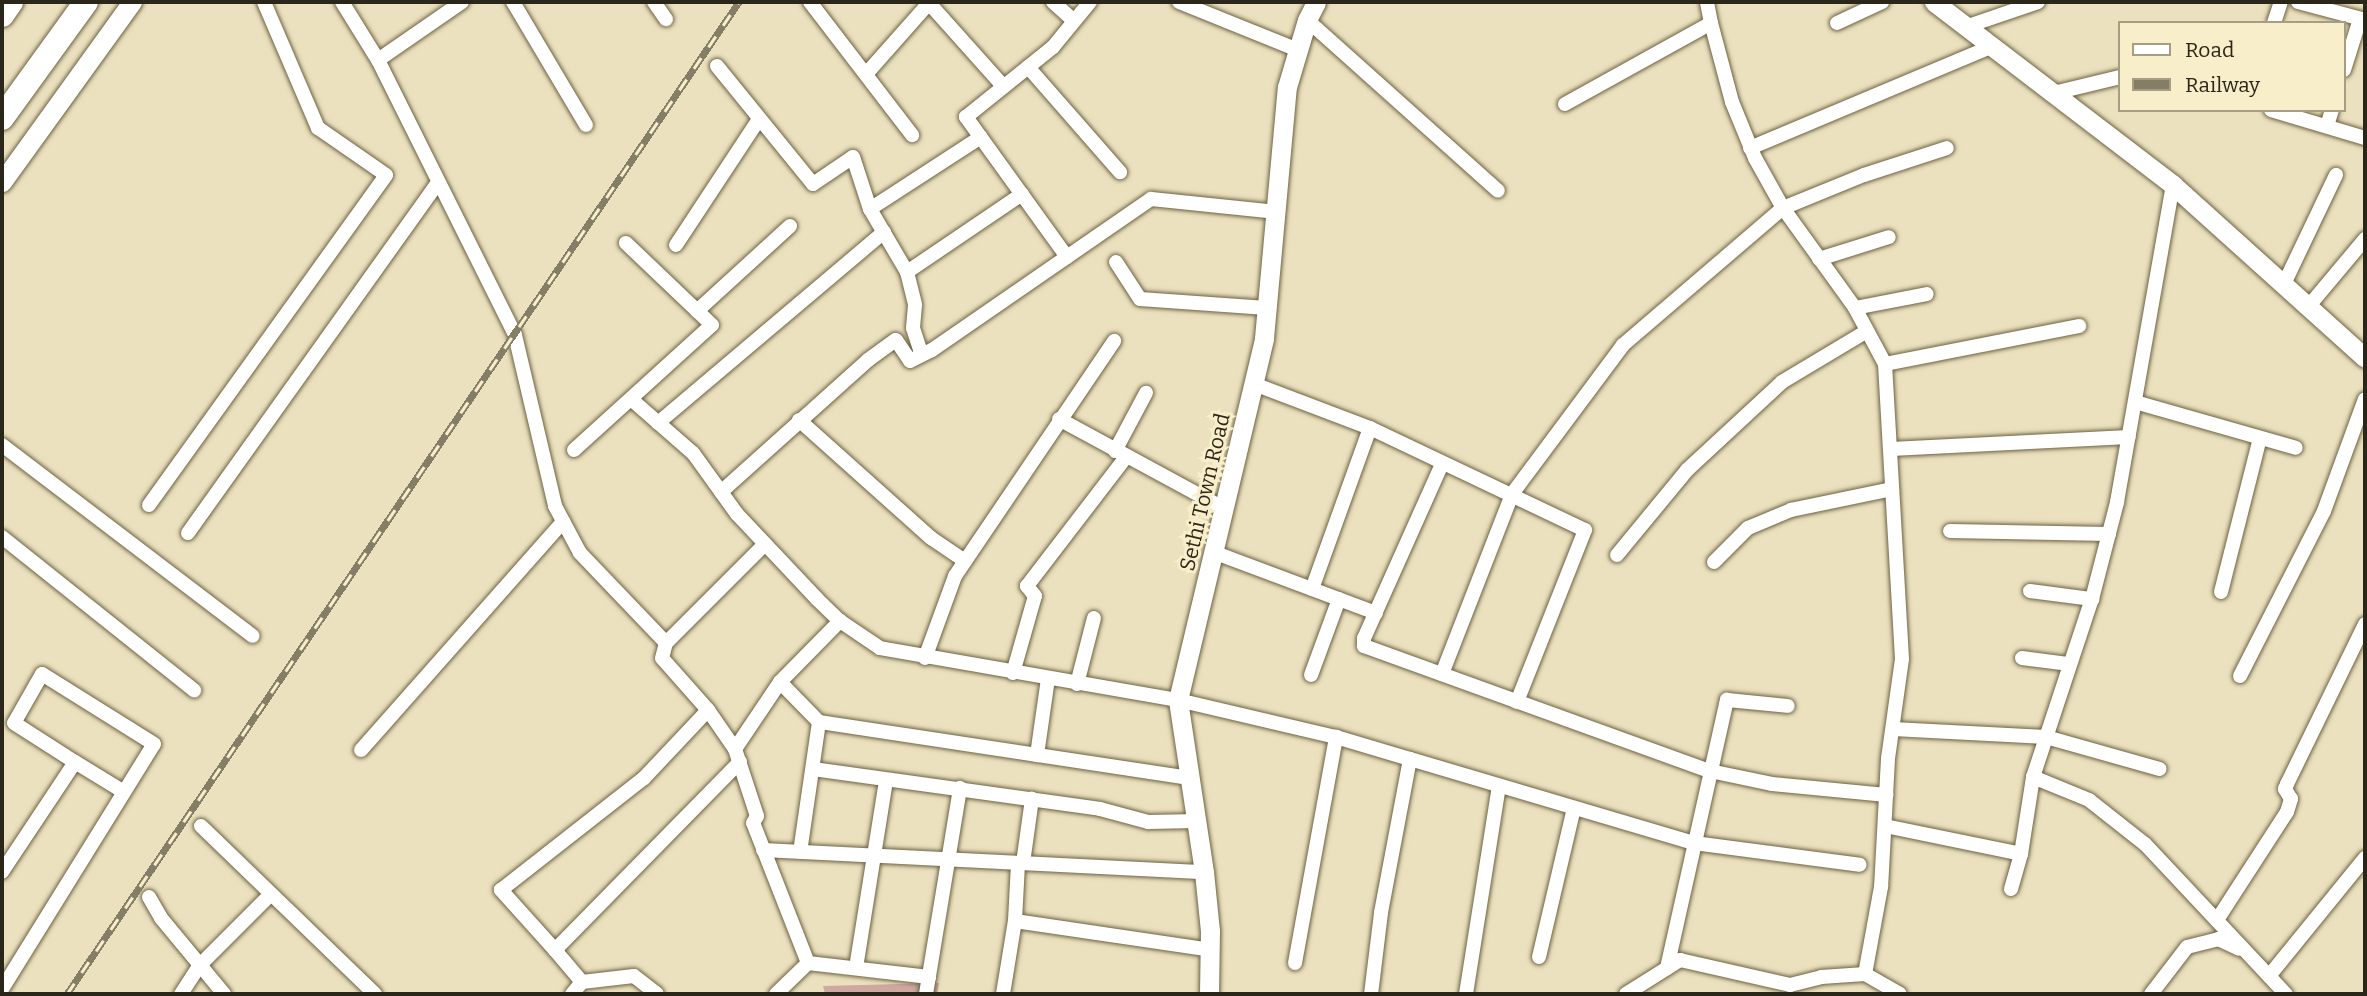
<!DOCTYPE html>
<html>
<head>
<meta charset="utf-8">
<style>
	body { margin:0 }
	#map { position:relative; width:2367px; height:996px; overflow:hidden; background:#ece1be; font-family:Bitter,serif }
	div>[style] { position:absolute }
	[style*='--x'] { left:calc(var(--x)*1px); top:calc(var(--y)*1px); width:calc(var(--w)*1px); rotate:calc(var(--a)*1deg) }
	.green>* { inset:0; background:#cfa8a0 }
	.roads { filter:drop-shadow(0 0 2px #6c6243) drop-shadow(0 0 2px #6c6243) }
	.street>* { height:14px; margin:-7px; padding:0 7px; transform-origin:7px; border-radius:7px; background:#fff }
	.secondary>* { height:19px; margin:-9.5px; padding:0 9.5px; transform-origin:9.5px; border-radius:9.5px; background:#fff }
	.highway>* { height:24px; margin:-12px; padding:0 12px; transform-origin:12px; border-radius:12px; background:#fff }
	.rail>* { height:7px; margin-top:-3.5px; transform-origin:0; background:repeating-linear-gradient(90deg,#f9eeca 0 13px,#857e67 0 26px); box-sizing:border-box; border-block:2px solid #857e67 }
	span { translate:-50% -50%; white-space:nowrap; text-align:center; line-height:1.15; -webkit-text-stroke:6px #f9eeca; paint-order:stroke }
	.street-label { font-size:21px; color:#2a2619 }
	.frame { position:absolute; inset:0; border:4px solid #2a2619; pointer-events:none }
	.legend { position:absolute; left:2118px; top:21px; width:228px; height:91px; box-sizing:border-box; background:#f9eeca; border:2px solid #a69e83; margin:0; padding:9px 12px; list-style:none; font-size:21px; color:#2a2619 }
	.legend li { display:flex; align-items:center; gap:14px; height:35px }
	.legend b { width:35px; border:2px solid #a69e83 }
</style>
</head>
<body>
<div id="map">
	<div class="green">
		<div style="clip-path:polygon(939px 983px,937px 994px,825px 994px,823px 986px)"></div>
	</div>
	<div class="roads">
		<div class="street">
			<div style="--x:342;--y:2;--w:68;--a:58.2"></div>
			<div style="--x:378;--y:60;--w:307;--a:63.5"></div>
			<div style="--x:515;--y:335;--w:176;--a:76.8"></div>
			<div style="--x:555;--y:506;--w:53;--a:62"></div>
			<div style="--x:580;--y:553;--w:124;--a:46.3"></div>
			<div style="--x:513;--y:2;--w:143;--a:59.3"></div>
			<div style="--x:654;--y:2;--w:21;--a:55"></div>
			<div style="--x:810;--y:2;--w:168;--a:52.5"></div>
			<div style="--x:928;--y:2;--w:113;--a:48.2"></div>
			<div style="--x:1053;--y:2;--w:28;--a:42"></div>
			<div style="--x:1179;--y:2;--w:128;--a:22"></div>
			<div style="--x:2298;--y:2;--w:69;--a:15"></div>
			<div style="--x:1307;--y:20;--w:256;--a:41.8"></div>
			<div style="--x:1711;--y:23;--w:82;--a:75.1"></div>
			<div style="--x:1732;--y:102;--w:61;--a:67.7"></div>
			<div style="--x:1755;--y:158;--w:57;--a:60.8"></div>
			<div style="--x:1783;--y:208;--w:123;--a:54.2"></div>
			<div style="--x:1855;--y:308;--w:64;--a:61.8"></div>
			<div style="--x:1885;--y:364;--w:295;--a:86.7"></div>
			<div style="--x:1902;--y:659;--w:101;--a:98"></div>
			<div style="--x:1888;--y:759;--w:128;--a:93.1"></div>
			<div style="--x:1881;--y:887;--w:88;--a:100.4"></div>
			<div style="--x:1837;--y:23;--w:50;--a:-25"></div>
			<div style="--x:2274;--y:23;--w:22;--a:-72"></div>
			<div style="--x:1968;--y:26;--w:74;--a:-18.9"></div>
			<div style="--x:378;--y:60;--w:102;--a:-34.6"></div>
			<div style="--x:717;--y:66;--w:152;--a:50.9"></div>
			<div style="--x:813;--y:184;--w:48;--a:-34"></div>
			<div style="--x:853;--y:157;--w:55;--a:71.9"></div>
			<div style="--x:870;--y:209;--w:73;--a:59.6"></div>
			<div style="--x:907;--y:272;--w:34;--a:76"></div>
			<div style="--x:915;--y:305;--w:23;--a:95"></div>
			<div style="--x:913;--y:328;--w:28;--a:72"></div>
			<div style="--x:1028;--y:67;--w:140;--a:48.8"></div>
			<div style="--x:2344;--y:70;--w:53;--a:-72.6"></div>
			<div style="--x:867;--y:73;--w:95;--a:-48.4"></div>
			<div style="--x:2054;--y:93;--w:68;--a:-13.6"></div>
			<div style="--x:1565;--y:104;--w:167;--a:-29"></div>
			<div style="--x:1711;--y:23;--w:21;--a:-101"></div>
			<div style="--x:2271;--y:110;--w:98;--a:16.6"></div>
			<div style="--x:2327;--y:126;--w:17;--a:-73"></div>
			<div style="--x:1750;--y:148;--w:264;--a:-22.8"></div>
			<div style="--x:870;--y:209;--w:132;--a:-33"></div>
			<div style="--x:676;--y:245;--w:151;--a:-56.6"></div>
			<div style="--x:1067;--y:257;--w:173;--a:-125.8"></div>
			<div style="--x:966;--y:117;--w:112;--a:-38.8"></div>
			<div style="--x:1053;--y:47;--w:58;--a:-50.6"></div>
			<div style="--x:1819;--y:259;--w:73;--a:-17.4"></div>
			<div style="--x:1116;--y:262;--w:44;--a:57"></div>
			<div style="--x:1140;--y:299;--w:127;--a:4.1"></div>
			<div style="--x:907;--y:272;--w:139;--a:-34.1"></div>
			<div style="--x:2284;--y:284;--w:121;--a:-64.5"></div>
			<div style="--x:2308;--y:307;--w:89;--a:-50"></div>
			<div style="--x:1855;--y:308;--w:73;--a:-11"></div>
			<div style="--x:697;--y:311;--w:126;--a:-42.4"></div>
			<div style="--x:1885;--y:364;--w:198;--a:-11.1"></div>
			<div style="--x:1254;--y:384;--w:124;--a:20.8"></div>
			<div style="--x:1370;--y:428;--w:238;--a:25.4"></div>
			<div style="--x:1585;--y:530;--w:185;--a:111.6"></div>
			<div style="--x:631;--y:399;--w:82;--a:41.1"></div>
			<div style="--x:693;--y:453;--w:75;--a:54.2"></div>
			<div style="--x:737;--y:514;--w:117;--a:46.7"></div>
			<div style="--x:817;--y:599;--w:32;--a:44"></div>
			<div style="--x:840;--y:621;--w:48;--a:34"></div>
			<div style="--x:880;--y:648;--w:303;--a:9.9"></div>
			<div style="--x:1178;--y:700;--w:162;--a:13.2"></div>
			<div style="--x:1336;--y:737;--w:77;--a:16.6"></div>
			<div style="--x:1410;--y:759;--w:157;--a:100.7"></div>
			<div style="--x:1381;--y:913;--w:82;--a:97"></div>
			<div style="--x:2135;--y:402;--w:167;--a:15.9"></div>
			<div style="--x:1059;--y:419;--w:189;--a:28.5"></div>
			<div style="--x:799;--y:420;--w:177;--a:41.8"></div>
			<div style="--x:931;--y:538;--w:41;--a:34.1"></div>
			<div style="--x:658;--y:423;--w:296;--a:-40.2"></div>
			<div style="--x:2;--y:445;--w:315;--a:37.3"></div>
			<div style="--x:1891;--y:449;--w:238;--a:-2.9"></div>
			<div style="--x:574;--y:450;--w:186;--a:-42.2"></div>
			<div style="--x:712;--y:325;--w:119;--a:-136.4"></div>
			<div style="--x:1115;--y:451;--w:66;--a:-61.9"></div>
			<div style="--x:1442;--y:464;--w:191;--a:114.1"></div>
			<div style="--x:1364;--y:638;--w:8;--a:90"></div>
			<div style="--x:1364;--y:646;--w:368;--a:19.9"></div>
			<div style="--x:1710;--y:771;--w:63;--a:11.8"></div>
			<div style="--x:1772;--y:784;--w:115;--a:5.5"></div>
			<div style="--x:721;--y:492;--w:198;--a:-41.9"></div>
			<div style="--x:868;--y:360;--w:34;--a:-36"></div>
			<div style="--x:896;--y:340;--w:25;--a:56"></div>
			<div style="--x:910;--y:361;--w:25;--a:-27"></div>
			<div style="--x:932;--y:350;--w:266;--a:-34.6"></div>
			<div style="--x:1151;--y:199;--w:127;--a:5.9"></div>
			<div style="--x:149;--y:505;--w:406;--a:-54.3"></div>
			<div style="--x:386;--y:175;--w:83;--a:-145.3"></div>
			<div style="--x:318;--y:128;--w:137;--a:-113.2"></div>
			<div style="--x:1950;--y:531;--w:159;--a:1.1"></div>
			<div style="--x:188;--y:533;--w:431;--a:-54.5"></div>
			<div style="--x:2;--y:537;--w:246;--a:38.6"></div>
			<div style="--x:1213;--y:552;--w:174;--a:20.5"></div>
			<div style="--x:1617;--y:555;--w:110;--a:-50.5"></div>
			<div style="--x:1687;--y:470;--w:129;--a:-42.8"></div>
			<div style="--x:1782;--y:382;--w:99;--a:-31"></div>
			<div style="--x:1714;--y:562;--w:48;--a:-45"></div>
			<div style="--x:1748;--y:528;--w:47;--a:-22.7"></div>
			<div style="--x:1791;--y:510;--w:103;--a:-11.7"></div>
			<div style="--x:1312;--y:589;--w:171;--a:-70.2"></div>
			<div style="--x:2030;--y:591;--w:63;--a:7.4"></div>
			<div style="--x:2221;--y:592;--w:159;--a:-75.8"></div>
			<div style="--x:925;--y:658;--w:87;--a:-69.9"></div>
			<div style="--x:955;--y:576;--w:284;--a:-55.9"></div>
			<div style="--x:2022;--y:658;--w:46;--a:7.4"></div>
			<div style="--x:1013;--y:673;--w:80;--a:-74.1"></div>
			<div style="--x:1035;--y:596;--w:13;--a:-129"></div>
			<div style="--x:1027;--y:586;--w:163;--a:-52.5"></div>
			<div style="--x:1442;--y:674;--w:193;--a:-68.7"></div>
			<div style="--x:1512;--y:494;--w:186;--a:-53.3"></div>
			<div style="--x:1623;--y:345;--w:211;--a:-40.6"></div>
			<div style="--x:1783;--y:208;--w:87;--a:-22.2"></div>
			<div style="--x:1864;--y:175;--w:87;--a:-18"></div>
			<div style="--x:1311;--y:675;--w:81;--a:-69.8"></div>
			<div style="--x:2240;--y:676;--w:185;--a:-63"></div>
			<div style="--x:2324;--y:511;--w:119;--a:-69.9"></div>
			<div style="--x:780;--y:682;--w:56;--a:45.7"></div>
			<div style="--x:819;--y:722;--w:131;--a:98.3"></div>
			<div style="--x:1077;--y:684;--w:68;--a:-75.6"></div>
			<div style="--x:819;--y:722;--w:376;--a:8.6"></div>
			<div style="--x:1893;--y:729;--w:153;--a:3"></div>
			<div style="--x:2046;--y:737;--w:118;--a:15.7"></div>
			<div style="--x:735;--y:749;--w:47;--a:-124.7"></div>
			<div style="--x:708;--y:710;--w:69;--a:-131.5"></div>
			<div style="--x:662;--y:658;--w:16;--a:-75"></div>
			<div style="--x:666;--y:643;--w:140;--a:-45"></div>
			<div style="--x:361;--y:750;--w:305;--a:-48.5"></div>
			<div style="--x:1037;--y:755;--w:77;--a:-81.8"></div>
			<div style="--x:1410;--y:759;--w:296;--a:16.5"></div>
			<div style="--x:1694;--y:843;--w:167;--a:7.5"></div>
			<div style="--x:813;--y:769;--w:290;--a:7.9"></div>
			<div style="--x:1100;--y:809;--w:50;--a:15.2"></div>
			<div style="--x:1148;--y:822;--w:49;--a:-1.2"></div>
			<div style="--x:2033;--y:777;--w:61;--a:22.3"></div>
			<div style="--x:2089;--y:800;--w:71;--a:38.2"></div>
			<div style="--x:2145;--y:844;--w:206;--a:46.8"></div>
			<div style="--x:201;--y:826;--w:242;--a:44"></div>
			<div style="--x:1885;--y:826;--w:139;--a:11.6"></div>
			<div style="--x:763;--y:850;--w:442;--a:2.9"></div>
			<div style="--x:1023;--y:863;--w:65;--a:-82"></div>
			<div style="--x:2;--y:872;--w:132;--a:-56.4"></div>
			<div style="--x:75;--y:762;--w:57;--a:31.5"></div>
			<div style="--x:2011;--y:889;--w:36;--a:-74"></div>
			<div style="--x:2021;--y:854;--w:78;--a:-81.1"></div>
			<div style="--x:2033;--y:777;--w:188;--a:-71.7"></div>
			<div style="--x:2092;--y:599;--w:100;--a:-75.5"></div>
			<div style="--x:2117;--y:502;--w:322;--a:-80"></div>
			<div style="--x:149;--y:897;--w:24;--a:60"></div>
			<div style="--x:161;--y:918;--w:99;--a:50.3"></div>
			<div style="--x:2217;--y:920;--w:129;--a:-57.1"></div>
			<div style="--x:2287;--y:812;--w:14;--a:-73"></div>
			<div style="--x:2291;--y:799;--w:12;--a:-121"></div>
			<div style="--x:2285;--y:789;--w:5;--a:-68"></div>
			<div style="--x:2287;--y:784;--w:178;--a:-64"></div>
			<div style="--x:1015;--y:921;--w:198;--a:8.4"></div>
			<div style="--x:555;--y:950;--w:81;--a:-132"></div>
			<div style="--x:501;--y:890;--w:182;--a:-38.1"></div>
			<div style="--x:644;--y:778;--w:93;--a:-46.7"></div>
			<div style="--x:1539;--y:957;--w:153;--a:-76.8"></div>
			<div style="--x:808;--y:963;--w:122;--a:6.6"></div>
			<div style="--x:1295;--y:963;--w:230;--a:-79.7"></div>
			<div style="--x:856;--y:968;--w:190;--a:-80.9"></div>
			<div style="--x:1667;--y:968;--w:275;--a:-77.4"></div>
			<div style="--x:1727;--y:700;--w:61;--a:5.6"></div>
			<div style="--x:2269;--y:976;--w:152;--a:-50.9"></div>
			<div style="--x:582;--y:982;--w:52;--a:-6.6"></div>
			<div style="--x:634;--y:976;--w:29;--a:38"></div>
			<div style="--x:2;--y:989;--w:288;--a:-58.2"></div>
			<div style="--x:154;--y:744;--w:132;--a:-148"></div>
			<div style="--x:42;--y:674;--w:56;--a:119.7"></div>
			<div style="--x:14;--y:723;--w:72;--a:32.6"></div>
			<div style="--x:181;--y:994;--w:35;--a:-57"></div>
			<div style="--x:200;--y:965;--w:100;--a:-45"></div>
			<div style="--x:572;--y:994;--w:16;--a:-50"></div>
			<div style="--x:582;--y:982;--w:42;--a:-130.2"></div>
			<div style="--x:555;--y:950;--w:264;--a:-45.5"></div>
			<div style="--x:776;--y:994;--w:45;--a:-44.1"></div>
			<div style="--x:808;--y:963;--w:150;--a:-111.4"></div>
			<div style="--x:753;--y:823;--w:8;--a:-60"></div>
			<div style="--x:757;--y:816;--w:71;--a:-108.2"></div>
			<div style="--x:735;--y:749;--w:81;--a:-56.1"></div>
			<div style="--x:780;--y:682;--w:86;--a:-45.5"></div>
			<div style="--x:926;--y:994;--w:209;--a:-80.6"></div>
			<div style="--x:1003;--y:994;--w:74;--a:-80.7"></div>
			<div style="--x:1015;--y:921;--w:58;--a:-87"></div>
			<div style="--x:1466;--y:994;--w:211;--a:-81"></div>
			<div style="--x:1626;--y:994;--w:64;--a:-32.2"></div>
			<div style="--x:1680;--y:960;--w:113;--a:12.8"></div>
			<div style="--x:1790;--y:985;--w:32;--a:-14"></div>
			<div style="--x:1821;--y:977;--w:44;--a:-3.9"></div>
			<div style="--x:1865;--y:974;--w:40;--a:29.7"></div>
			<div style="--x:2151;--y:994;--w:59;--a:-52.5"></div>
			<div style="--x:2187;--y:947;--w:32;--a:-14"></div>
			<div style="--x:2218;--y:939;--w:23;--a:25"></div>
		</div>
		<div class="secondary">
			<div style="--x:1934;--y:2;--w:301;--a:37.4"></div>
			<div style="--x:2173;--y:185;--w:258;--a:42"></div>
			<div style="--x:2;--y:182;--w:222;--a:-54.2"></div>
			<div style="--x:1209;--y:994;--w:63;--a:-89.1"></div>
			<div style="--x:1210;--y:931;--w:59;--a:-95.8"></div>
			<div style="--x:1204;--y:872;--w:174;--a:-98.6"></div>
			<div style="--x:1178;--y:700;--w:372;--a:-76.6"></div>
			<div style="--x:1264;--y:338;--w:252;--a:-84.8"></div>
			<div style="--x:1287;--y:87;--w:70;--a:-73.4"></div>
			<div style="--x:1307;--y:20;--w:20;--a:-63"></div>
		</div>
		<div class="highway">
			<div style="--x:2;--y:15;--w:16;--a:-55"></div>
			<div style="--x:2;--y:118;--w:143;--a:-54.1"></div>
		</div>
	</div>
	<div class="rail">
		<div style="--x:67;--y:994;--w:1198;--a:-55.89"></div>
	</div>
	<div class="street-label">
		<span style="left:1205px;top:492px;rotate:-77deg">Sethi Town Road</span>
	</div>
	<div class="frame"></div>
	<ul class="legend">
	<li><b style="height:9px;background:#fff"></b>Road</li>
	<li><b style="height:9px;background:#857e67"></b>Railway</li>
	</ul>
</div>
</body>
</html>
